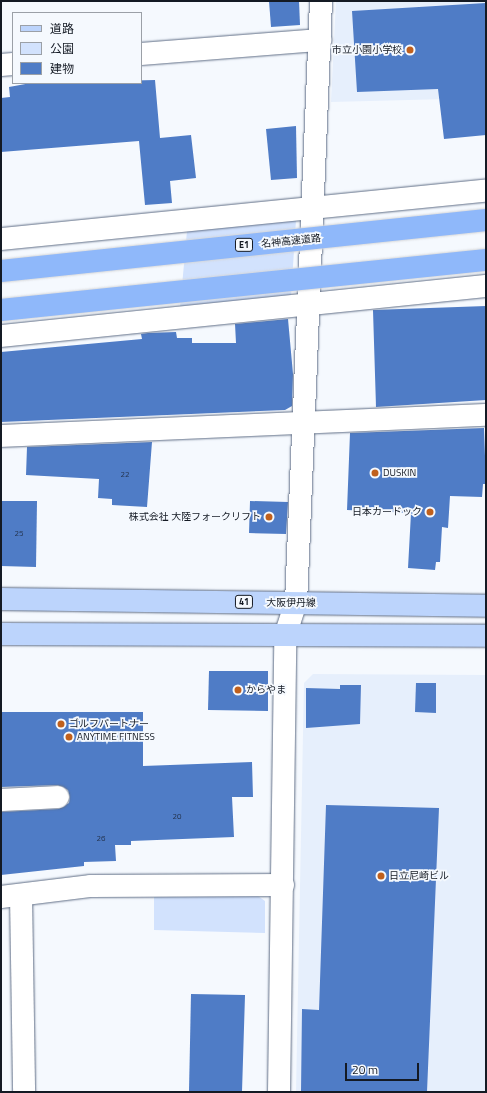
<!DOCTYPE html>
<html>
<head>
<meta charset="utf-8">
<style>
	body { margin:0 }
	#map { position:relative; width:487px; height:1093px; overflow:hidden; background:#f5f9fe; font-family:"Titillium Web","Noto Sans JP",sans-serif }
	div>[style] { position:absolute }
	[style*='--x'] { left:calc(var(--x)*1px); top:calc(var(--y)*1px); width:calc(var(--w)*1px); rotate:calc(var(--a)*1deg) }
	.built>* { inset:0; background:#e6effc }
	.green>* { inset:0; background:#d2e2fd }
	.building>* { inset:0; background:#4f7cc6 }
	.roads { filter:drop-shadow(0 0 1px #606e86) drop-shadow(0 0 1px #606e86) }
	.minor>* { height:22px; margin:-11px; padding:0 11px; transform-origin:11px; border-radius:11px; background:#fff }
	.primary>* { height:22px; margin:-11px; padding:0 11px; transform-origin:11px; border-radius:11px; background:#bcd4fc }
	.bridges { filter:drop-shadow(0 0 1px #d5d6d8) drop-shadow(0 0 1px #d5d6d8) }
	.motorway-bridge>* { height:22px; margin:-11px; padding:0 11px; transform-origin:11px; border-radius:11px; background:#8fb8fa }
	.dots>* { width:11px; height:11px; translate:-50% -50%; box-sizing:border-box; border:2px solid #f5f9fe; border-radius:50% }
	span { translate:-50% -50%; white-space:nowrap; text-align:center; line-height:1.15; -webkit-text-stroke:3.5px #f5f9fe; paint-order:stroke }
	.number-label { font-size:8px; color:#23324c }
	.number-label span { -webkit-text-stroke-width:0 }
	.shield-label span { padding:1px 3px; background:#f5f9fe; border:1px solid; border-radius:3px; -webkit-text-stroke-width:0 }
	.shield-label { font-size:9px; color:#141a24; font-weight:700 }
	.poi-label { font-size:10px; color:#141a24 }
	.right { translate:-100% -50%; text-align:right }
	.left { translate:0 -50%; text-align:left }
	.street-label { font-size:10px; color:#141a24 }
	.frame { position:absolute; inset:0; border:2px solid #141a24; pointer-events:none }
	.legend { position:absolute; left:12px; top:12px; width:130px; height:72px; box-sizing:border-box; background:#f5f9fe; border:1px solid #9ba0a7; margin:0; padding:5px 7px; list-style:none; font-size:12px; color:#141a24 }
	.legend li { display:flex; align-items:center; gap:8px; height:20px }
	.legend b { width:20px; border:1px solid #9ba0a7 }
	.scale { position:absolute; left:345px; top:1063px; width:74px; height:18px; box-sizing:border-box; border:2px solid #141a24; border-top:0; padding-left:5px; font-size:12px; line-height:14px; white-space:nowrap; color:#141a24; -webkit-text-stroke:3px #f5f9fe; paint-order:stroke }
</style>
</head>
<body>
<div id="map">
	<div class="built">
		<div style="clip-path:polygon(336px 1px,486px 1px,486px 98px,331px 102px)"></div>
		<div style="clip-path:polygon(313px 674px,486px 675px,486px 1092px,296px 1092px,304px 683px)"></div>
	</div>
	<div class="green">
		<div style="clip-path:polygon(296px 220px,291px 296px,180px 308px,187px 231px)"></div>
		<div style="clip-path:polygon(154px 895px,258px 896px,265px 901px,265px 933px,154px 930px)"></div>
	</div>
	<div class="building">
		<div style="clip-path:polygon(269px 1px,299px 1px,300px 25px,271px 27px)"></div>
		<div style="clip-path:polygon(486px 3px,486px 135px,444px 139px,438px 89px,357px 92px,352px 11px)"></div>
		<div style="clip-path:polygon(155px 80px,160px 138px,191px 135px,196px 178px,170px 181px,172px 203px,145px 205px,139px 141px,1px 152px,1px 98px,10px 97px,9px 87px,31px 83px)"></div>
		<div style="clip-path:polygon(296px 126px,297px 178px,271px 180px,266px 129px)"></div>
		<div style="clip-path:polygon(486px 306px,486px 400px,376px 407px,373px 310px)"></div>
		<div style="clip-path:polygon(288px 319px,293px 374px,292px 406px,285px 410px,1px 422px,1px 352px,142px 339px,141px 334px,148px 333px,176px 332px,177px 338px,192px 338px,192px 343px,236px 343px,235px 324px)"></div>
		<div style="clip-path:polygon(484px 428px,486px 484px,483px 484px,482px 497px,450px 496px,448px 528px,442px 527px,440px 562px,436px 562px,435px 570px,408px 568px,411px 513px,347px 510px,350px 433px)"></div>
		<div style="clip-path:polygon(152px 442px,147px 507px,112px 505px,112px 499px,98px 498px,99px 479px,26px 475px,27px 447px)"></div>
		<div style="clip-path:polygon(2px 501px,37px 501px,36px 567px,1px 566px)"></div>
		<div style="clip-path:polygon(250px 501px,288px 502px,286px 534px,249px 533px)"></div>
		<div style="clip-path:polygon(209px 671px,268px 671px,268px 711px,208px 710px)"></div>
		<div style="clip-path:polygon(416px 683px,436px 683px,436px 713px,415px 712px)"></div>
		<div style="clip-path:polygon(340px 685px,361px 685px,360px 724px,306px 728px,306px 688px,340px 689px)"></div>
		<div style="clip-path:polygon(1px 712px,143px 712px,143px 766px,252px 762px,253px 797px,232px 797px,234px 837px,131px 841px,131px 845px,115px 845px,116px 861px,84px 862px,84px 866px,1px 875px,1px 812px,59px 809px,69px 803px,70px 797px,68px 790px,58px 785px,1px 787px)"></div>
		<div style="clip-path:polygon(326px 805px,439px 808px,427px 1092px,301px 1092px,302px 1009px,319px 1010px)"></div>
		<div style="clip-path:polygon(191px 994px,245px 995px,242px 1092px,189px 1092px)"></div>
	</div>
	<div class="roads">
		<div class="minor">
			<div style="--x:141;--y:54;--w:180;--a:-4.5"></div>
			<div style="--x:1;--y:65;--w:12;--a:-5"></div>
			<div style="--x:1;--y:239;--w:487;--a:-5.7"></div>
			<div style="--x:1;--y:336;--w:488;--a:-5.9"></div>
			<div style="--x:1;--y:436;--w:485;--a:-2.5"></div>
			<div style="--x:1;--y:800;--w:57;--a:-3"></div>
			<div style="--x:21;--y:895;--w:197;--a:89.1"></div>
			<div style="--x:1;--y:897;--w:91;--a:-7"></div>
			<div style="--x:91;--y:886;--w:192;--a:-0.3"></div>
			<div style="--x:279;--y:1092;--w:456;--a:-89.2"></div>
			<div style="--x:285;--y:636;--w:35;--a:-72"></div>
			<div style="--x:296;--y:603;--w:603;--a:-87.62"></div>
		</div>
		<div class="primary">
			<div style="--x:1;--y:599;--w:485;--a:0.8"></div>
			<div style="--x:1;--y:634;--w:485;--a:0.2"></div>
		</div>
	</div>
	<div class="bridges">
		<div class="motorway-bridge">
			<div style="--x:1;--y:271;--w:488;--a:-6"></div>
			<div style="--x:1;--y:310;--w:488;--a:-5.9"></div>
		</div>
	</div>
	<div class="dots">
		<div style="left:410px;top:50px;background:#c0601d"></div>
		<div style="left:375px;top:473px;background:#c0601d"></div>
		<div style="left:430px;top:512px;background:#c0601d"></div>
		<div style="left:269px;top:517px;background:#c0601d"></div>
		<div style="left:238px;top:690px;background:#c0601d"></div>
		<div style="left:61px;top:724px;background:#c0601d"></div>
		<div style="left:69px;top:737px;background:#c0601d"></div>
		<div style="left:381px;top:876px;background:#c0601d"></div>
	</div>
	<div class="number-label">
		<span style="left:125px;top:475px">22</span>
		<span style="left:19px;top:534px">25</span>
		<span style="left:177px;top:817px">20</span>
		<span style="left:101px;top:839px">26</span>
	</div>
	<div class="shield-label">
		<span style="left:244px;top:245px">E1</span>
		<span style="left:244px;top:602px">41</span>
	</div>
	<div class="poi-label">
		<span class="right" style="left:402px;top:50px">市立小園小学校</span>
		<span class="left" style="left:383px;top:473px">DUSKIN</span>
		<span class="right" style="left:422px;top:512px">日本カードック</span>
		<span class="right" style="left:261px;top:517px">株式会社 大陸フォークリフト</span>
		<span class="left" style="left:246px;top:690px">からやま</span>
		<span class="left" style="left:69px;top:724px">ゴルフパートナー</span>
		<span class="left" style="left:77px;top:737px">ANYTIME FITNESS</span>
		<span class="left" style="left:389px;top:876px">日立尼崎ビル</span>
	</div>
	<div class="street-label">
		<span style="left:291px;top:241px;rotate:-6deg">名神高速道路</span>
		<span style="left:291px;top:603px">大阪伊丹線</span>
	</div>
	<div class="frame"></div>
	<ul class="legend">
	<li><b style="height:5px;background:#bcd4fc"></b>道路</li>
	<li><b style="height:11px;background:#d2e2fd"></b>公園</li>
	<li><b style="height:11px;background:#4f7cc6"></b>建物</li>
	</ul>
	<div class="scale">20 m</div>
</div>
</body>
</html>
